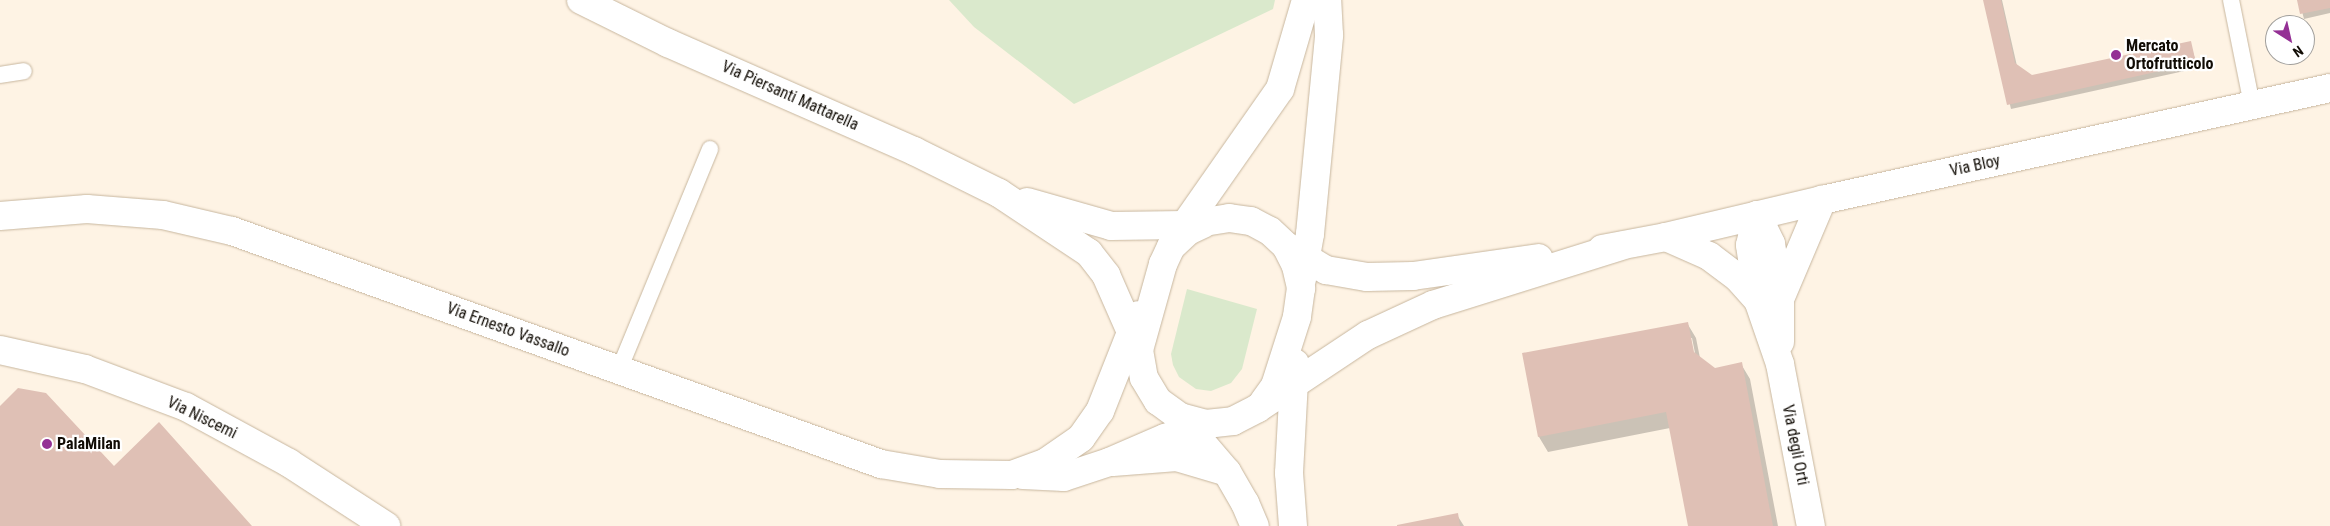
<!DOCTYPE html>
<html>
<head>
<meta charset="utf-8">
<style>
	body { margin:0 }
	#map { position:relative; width:2330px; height:526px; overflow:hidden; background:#fef3e4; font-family:"Roboto Condensed",sans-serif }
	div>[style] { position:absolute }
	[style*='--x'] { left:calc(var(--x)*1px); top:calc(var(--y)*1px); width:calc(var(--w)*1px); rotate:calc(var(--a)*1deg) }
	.green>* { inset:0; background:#dae9cc }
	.shadow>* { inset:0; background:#0003 }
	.building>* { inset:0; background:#dfc0b5 }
	.roads { filter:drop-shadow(0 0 1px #c7b69e) drop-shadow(0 0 1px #c7b69e) }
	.service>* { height:16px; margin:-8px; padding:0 8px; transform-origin:8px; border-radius:8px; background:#fff }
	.minor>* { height:28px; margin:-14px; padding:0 14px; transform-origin:14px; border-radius:14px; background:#fff }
	.tertiary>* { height:28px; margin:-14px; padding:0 14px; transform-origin:14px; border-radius:14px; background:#fff }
	.secondary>* { height:28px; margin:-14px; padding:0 14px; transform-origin:14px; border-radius:14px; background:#fff }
	.dots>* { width:14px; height:14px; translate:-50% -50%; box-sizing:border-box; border:2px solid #fff; border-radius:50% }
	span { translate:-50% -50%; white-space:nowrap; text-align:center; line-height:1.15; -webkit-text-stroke:4.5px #fff; paint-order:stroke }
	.poi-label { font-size:16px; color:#110c05; font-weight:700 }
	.left { translate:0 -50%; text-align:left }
	.street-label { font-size:16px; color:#110c05 }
	.north { position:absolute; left:2265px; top:15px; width:50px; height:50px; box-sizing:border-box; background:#fff; border:1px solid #a09e9b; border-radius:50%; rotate:145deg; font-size:14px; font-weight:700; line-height:20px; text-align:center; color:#110c05 }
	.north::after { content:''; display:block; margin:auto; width:18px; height:22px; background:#943095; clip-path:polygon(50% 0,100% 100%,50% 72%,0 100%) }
</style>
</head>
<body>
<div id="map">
	<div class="green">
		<div style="clip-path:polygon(949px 0,1275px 0,1273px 9px,1074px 104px,974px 27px)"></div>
		<div style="clip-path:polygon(1187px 289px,1257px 309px,1242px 369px,1231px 383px,1211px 391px,1196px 389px,1179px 377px,1173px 365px,1171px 354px)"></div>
	</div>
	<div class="shadow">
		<div style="clip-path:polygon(1985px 0,2002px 0,2017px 66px,2031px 76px,2190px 43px,2198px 68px,2011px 109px)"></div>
		<div style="clip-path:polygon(2299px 0,2330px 0,2330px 13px,2304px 19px)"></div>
		<div style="clip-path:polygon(evenodd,1687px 323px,1696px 338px,1700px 358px,1715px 369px,1741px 364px,1750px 379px,1778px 526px,1689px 526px,1670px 428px,1548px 452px,1539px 437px,1524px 354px,1687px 323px,1690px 338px,1692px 338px,1696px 358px,1694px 358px,1690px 338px)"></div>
		<div style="clip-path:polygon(1457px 515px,1464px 526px,1399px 526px)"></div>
	</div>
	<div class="building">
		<div style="clip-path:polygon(1983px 0,2001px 0,2015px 63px,2032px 75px,2191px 41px,2196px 63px,2007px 105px)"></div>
		<div style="clip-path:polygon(2297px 0,2330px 0,2330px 8px,2300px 14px)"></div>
		<div style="clip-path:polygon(1688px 322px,1694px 352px,1715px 368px,1742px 362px,1773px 526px,1688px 526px,1666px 412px,1538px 437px,1522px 353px)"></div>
		<div style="clip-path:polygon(18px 388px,46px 393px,114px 466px,159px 422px,252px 526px,0 526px,0 406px)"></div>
		<div style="clip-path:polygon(1458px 513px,1460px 526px,1397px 526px,1397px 525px)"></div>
	</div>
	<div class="roads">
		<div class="service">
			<div style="--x:2231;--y:0;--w:107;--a:78.7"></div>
			<div style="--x:0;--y:75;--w:24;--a:-9"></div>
			<div style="--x:619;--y:370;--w:239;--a:-67.6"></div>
		</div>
		<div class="minor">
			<div style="--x:1757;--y:215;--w:32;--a:64"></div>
			<div style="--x:1771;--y:244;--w:56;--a:80.7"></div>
			<div style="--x:1757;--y:215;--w:31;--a:103"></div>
			<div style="--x:1750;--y:245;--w:56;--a:81.7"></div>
			<div style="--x:0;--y:216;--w:87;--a:-4.6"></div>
			<div style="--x:87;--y:209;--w:76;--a:4.5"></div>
			<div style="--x:163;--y:215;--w:71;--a:13.1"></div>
			<div style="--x:232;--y:231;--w:690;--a:19.75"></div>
			<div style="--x:881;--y:464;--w:60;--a:9.6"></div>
			<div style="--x:940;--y:474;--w:72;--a:0.8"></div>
			<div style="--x:1666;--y:237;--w:47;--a:23.8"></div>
			<div style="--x:1709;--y:256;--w:36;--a:37"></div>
			<div style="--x:1738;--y:278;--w:30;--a:48"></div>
			<div style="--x:1758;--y:300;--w:68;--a:71"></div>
			<div style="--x:1780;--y:364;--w:165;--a:79.2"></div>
			<div style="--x:1780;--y:342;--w:43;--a:-90"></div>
			<div style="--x:1780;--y:299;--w:108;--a:-67"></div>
			<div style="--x:1180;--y:417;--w:72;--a:49.5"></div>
			<div style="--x:1227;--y:472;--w:36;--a:60"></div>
			<div style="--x:1245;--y:503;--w:25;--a:67"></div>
			<div style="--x:1113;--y:462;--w:64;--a:-4.5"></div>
			<div style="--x:1177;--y:457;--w:52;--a:16.7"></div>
			<div style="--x:1293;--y:526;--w:53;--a:-94.3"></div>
			<div style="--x:1289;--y:473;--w:110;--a:-86.9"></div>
		</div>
		<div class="tertiary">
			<div style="--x:1175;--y:239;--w:183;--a:-55"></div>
			<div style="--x:1280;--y:89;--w:93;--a:-73.7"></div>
			<div style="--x:1302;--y:279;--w:46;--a:-79.9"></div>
			<div style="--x:1310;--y:234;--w:200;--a:-84.5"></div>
			<div style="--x:1329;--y:35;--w:35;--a:-93"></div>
			<div style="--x:0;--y:350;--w:87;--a:12.6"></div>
			<div style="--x:85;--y:369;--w:108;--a:20.6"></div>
			<div style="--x:186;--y:407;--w:117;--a:28.5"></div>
			<div style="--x:289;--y:463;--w:116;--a:33"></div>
			<div style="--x:1012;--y:475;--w:35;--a:-20"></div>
			<div style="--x:1045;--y:463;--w:44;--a:-34.8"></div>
			<div style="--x:1081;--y:438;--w:33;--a:-55"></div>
			<div style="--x:1100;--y:411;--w:103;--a:-68.4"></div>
			<div style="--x:1023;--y:475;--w:41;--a:2.8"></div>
			<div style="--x:1064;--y:477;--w:47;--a:-18.4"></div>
			<div style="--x:1109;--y:462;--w:61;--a:-23.2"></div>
			<div style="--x:1165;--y:438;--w:43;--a:-18.9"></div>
		</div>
		<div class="secondary">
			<div style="--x:581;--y:0;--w:97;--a:26.3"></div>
			<div style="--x:668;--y:43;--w:269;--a:23.7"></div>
			<div style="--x:914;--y:151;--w:95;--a:26.3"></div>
			<div style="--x:999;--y:193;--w:108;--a:33.7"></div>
			<div style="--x:1089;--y:253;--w:28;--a:52"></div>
			<div style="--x:1106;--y:275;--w:82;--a:66.3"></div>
			<div style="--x:1139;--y:350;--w:28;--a:80"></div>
			<div style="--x:1144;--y:378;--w:27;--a:59"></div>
			<div style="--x:1158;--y:401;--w:27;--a:36"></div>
			<div style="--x:1180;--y:417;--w:27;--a:15"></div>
			<div style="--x:1206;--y:424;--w:27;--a:-6"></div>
			<div style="--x:1233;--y:421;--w:28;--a:-27"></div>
			<div style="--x:1258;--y:408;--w:132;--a:-33.6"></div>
			<div style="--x:1368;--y:335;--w:72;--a:-24.8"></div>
			<div style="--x:1433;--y:305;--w:197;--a:-17.4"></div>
			<div style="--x:1027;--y:202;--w:87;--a:15.9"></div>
			<div style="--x:1111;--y:226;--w:74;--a:-0.8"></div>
			<div style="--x:1185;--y:225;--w:45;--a:-9"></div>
			<div style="--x:1229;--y:218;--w:22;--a:8"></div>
			<div style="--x:1251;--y:221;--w:21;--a:28"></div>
			<div style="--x:1270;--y:231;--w:22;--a:43"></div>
			<div style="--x:1286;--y:246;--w:22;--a:63"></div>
			<div style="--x:1296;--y:266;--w:23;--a:77"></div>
			<div style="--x:1301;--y:288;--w:29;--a:98"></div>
			<div style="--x:1297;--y:317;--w:72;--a:107.7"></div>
			<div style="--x:1275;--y:386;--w:19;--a:126"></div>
			<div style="--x:1286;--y:246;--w:47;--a:31"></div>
			<div style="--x:1326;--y:270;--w:42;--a:9.7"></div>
			<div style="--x:1367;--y:277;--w:46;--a:-1.2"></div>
			<div style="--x:1413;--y:276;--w:127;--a:-8.1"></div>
			<div style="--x:1602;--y:249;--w:65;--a:-10.6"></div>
			<div style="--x:1666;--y:237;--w:160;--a:-13.3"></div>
			<div style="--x:1822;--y:200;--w:520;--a:-12.43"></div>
			<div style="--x:1139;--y:350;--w:89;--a:-74.4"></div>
			<div style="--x:1163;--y:264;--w:19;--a:-65"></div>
			<div style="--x:1171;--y:247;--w:23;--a:-43"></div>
			<div style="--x:1188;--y:231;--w:17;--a:-25"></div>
		</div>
	</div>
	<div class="dots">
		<div style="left:2116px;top:55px;background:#943095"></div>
		<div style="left:47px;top:444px;background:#943095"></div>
	</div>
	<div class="poi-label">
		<span class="left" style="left:2126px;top:55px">Mercato<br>Ortofrutticolo</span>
		<span class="left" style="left:57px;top:444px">PalaMilan</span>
	</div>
	<div class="street-label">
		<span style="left:790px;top:96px;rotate:24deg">Via Piersanti Mattarella</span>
		<span style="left:1975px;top:166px;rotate:-12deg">Via Bloy</span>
		<span style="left:508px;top:330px;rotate:20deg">Via Ernesto Vassallo</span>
		<span style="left:202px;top:418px;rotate:26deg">Via Niscemi</span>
		<span style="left:1795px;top:445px;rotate:79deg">Via degli Orti</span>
	</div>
	<div class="north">N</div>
</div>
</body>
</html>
